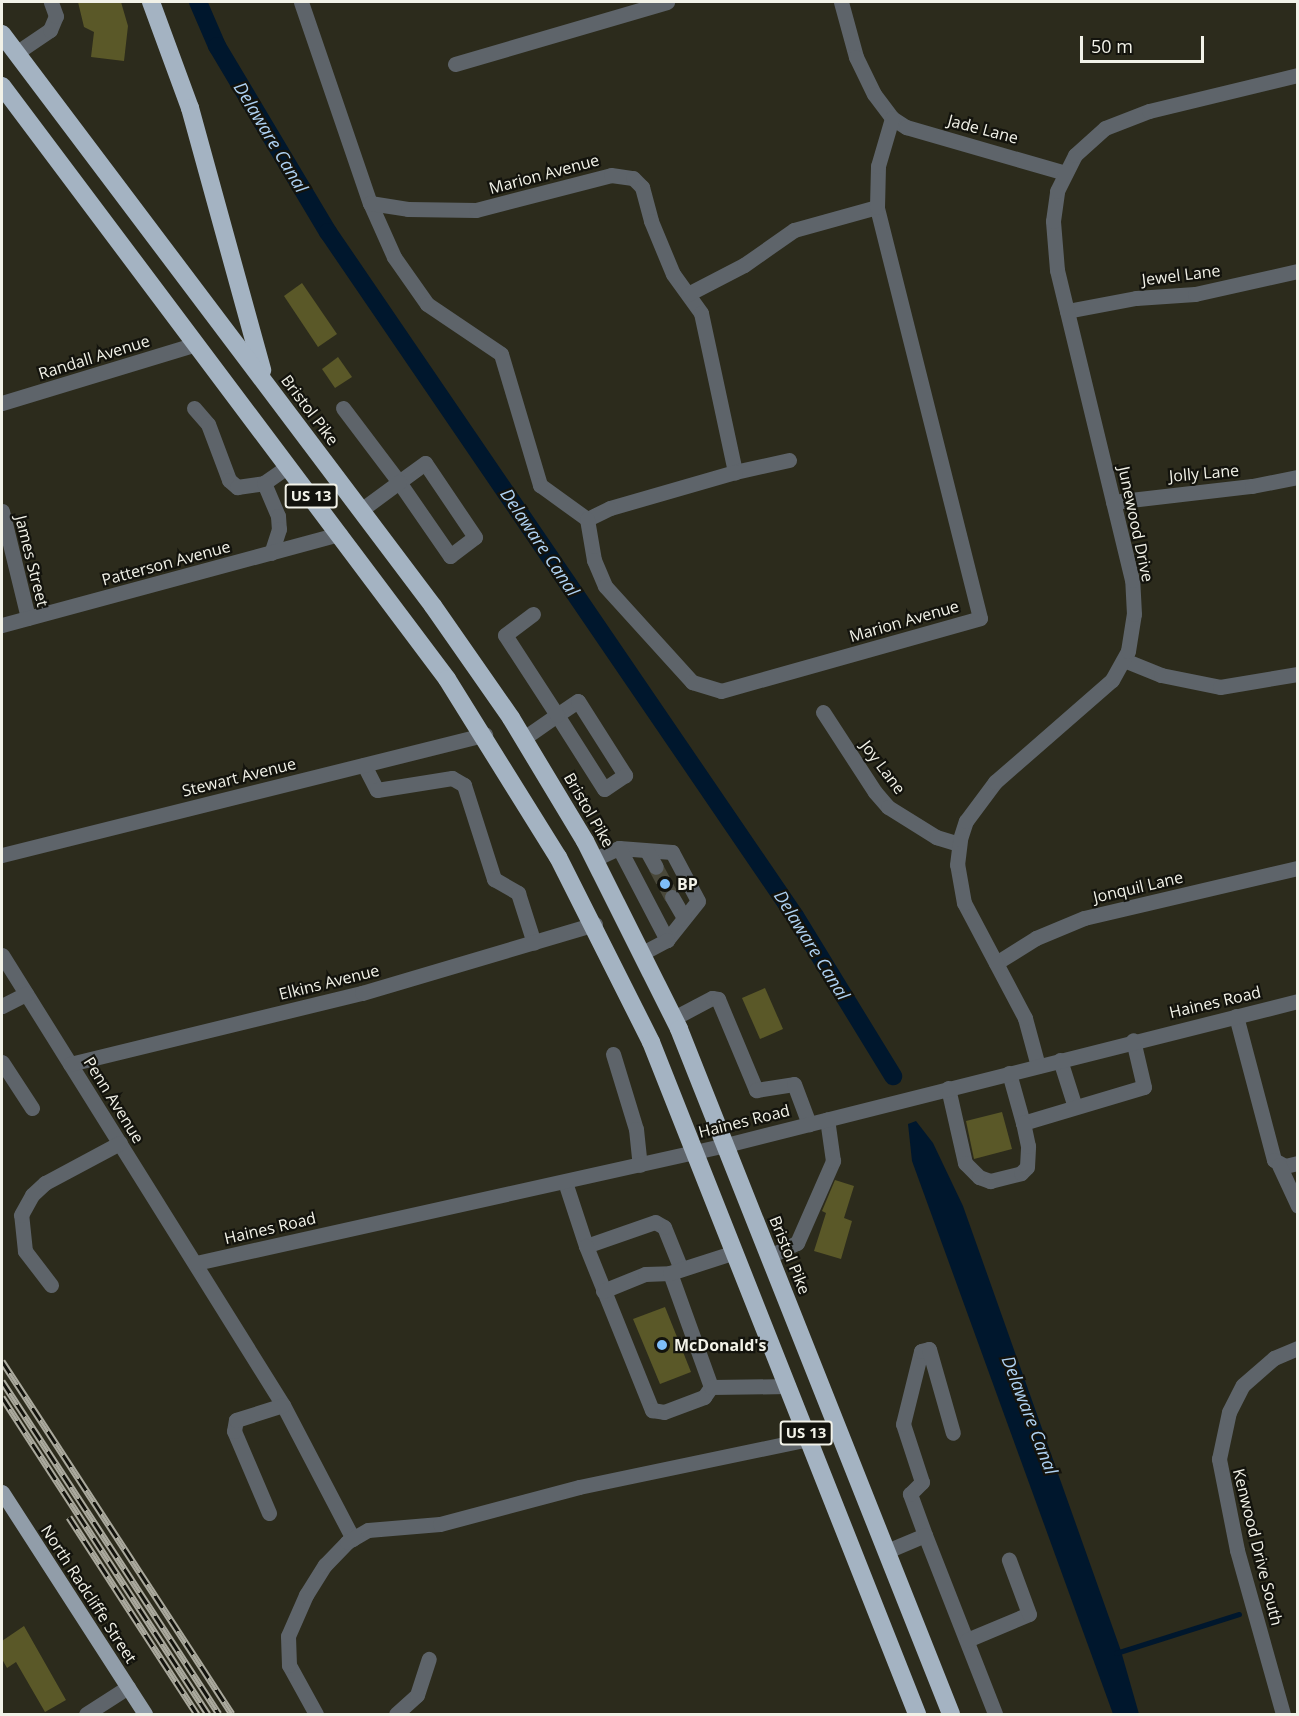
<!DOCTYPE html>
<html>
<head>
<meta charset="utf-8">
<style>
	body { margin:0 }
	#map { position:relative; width:1299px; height:1716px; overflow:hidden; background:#2c2b1c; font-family:"Open Sans",sans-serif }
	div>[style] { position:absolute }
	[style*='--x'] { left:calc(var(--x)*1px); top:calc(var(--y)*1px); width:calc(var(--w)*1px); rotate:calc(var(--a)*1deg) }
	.water>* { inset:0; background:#00172d }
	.stream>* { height:5px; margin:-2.5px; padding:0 2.5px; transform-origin:2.5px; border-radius:2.5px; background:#00172d }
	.canal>* { height:18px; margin:-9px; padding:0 9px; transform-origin:9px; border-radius:9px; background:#00172d }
	.building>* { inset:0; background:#5a5828 }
	.minor-tunnel>* { height:15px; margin-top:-7.5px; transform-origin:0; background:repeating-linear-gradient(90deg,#4a493b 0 15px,transparent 0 23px) }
	.minor>* { height:15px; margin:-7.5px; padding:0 7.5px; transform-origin:7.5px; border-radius:7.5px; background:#5e646a }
	.major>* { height:15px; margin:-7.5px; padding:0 7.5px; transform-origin:7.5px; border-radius:7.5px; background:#919da9 }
	.highway>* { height:18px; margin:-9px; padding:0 9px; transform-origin:9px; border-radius:9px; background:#a4b3c2 }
	.rail>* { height:7px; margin-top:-3.5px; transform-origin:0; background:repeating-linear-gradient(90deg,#13130d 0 14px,#aaa99d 0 28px); box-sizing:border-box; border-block:2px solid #aaa99d }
	.dots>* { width:16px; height:16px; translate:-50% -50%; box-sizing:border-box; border:3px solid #13130d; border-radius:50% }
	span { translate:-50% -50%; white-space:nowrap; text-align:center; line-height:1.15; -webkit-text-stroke:4.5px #13130d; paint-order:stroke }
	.shield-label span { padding:2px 4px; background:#13130d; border:2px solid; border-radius:4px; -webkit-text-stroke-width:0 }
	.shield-label { font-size:15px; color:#f2f2e8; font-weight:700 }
	.street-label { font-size:16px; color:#f2f2e8 }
	.poi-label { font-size:16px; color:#f2f2e8; font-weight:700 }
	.left { translate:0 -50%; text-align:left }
	.water-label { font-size:18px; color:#afd2f3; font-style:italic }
	.frame { position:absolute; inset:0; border:3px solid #f2f2e8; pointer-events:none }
	.scale { position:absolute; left:1080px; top:36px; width:124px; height:27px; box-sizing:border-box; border:3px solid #f2f2e8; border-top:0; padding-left:8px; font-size:18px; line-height:21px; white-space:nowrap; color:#f2f2e8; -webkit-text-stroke:4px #13130d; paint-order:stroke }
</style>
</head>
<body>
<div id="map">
	<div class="water">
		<div style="clip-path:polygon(916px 1121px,933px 1143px,963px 1206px,1121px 1651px,1139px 1714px,1113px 1714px,912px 1161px,908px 1124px)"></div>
	</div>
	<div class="stream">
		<div style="--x:1116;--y:1653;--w:129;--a:-17.6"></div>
	</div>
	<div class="canal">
		<div style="--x:198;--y:2;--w:48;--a:66.6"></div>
		<div style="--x:217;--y:46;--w:217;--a:59.2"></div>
		<div style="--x:328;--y:232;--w:828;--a:55.68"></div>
		<div style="--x:795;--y:916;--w:188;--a:58.5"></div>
	</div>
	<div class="building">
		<div style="clip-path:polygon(78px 2px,121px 2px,128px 26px,124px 61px,91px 57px,94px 32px,84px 27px)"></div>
		<div style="clip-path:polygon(302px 283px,337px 334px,318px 347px,284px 296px)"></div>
		<div style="clip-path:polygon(338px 357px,352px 377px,335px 388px,322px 369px)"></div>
		<div style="clip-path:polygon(765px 988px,783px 1029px,760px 1039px,742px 998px)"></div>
		<div style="clip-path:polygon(1002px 1112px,1012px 1149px,974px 1159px,966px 1121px)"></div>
		<div style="clip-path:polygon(835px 1180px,854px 1186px,844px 1218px,852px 1221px,841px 1259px,814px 1251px,826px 1213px,822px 1211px)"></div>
		<div style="clip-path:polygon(665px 1307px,691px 1372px,660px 1384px,633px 1319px)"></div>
		<div style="clip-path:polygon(24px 1626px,66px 1700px,45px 1712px,16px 1662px,7px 1668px,2px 1659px,2px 1641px)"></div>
	</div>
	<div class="minor-tunnel">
		<div style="--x:656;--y:867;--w:34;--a:62"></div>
	</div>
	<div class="minor">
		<div style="--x:301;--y:2;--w:213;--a:71.1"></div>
		<div style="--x:370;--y:203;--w:59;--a:66"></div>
		<div style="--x:394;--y:257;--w:57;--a:54.9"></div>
		<div style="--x:427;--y:304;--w:89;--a:34"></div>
		<div style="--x:501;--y:354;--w:137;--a:73.4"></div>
		<div style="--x:540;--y:485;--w:58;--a:35.9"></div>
		<div style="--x:841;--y:2;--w:57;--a:74.7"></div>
		<div style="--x:856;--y:57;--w:41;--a:64.1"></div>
		<div style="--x:874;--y:94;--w:30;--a:53"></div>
		<div style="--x:892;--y:118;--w:17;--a:33"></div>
		<div style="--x:906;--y:127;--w:166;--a:16.1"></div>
		<div style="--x:16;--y:53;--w:41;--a:-34.1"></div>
		<div style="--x:50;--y:30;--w:15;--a:-67"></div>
		<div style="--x:56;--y:16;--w:15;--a:-110"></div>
		<div style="--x:455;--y:64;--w:221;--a:-16.3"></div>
		<div style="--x:370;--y:203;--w:38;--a:9"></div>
		<div style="--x:408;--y:209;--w:68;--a:0.8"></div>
		<div style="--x:476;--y:210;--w:139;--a:-14.5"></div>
		<div style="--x:611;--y:175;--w:22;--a:8"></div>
		<div style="--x:633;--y:178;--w:13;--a:45"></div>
		<div style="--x:642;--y:187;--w:35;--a:75"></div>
		<div style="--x:651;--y:221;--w:57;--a:67.5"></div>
		<div style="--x:673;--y:274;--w:48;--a:54.3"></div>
		<div style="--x:701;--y:313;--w:163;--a:77.9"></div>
		<div style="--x:688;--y:294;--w:63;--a:-27.4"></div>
		<div style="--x:744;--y:265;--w:61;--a:-35"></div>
		<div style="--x:794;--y:230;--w:86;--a:-15.5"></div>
		<div style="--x:1067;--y:311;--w:70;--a:-10.7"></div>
		<div style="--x:1136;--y:298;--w:59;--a:-3.9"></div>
		<div style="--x:1195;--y:294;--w:106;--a:-12.6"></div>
		<div style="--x:2;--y:403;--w:203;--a:-16.9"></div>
		<div style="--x:194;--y:408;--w:21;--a:49"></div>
		<div style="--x:208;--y:424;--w:60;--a:69.4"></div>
		<div style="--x:229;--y:480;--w:11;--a:41"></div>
		<div style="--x:237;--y:487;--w:27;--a:-8"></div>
		<div style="--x:264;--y:483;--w:29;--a:-35"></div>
		<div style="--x:343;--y:408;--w:93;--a:52.9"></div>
		<div style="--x:399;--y:482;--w:90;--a:55.4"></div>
		<div style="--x:450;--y:556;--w:31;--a:-37"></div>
		<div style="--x:475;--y:537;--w:89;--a:-124"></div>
		<div style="--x:425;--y:463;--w:32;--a:144"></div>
		<div style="--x:399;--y:482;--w:47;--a:143.6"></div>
		<div style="--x:789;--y:460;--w:55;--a:167.5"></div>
		<div style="--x:735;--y:472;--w:130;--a:163.9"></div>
		<div style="--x:610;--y:508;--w:25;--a:154"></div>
		<div style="--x:587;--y:519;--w:42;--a:80.3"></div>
		<div style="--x:594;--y:560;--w:28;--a:67"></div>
		<div style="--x:605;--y:586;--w:130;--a:47.8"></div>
		<div style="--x:692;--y:682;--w:30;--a:17"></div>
		<div style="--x:721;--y:691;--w:269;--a:-15.7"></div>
		<div style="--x:980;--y:618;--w:424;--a:-104.1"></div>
		<div style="--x:877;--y:207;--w:41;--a:-88.6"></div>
		<div style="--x:878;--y:166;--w:50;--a:-73.7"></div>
		<div style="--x:264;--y:483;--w:36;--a:67"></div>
		<div style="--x:278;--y:516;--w:13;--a:86"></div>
		<div style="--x:279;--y:529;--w:25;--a:108"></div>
		<div style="--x:1113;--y:502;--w:140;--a:-6.6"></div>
		<div style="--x:1252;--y:486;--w:47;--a:-11.1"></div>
		<div style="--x:2;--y:511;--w:110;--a:76.3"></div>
		<div style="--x:2;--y:625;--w:350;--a:-15.1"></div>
		<div style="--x:1124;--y:660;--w:40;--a:22"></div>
		<div style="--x:1161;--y:675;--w:60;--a:11.5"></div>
		<div style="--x:1220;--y:687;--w:79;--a:-9.5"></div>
		<div style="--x:823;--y:712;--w:95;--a:57"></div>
		<div style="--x:875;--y:792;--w:20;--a:49"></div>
		<div style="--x:888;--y:807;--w:57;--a:32"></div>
		<div style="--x:936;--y:837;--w:24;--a:17"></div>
		<div style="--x:524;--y:738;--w:40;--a:-34.9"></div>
		<div style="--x:557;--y:715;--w:25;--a:-34"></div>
		<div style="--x:578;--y:701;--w:88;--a:57.6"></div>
		<div style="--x:625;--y:775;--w:25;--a:146"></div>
		<div style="--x:604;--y:789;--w:88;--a:-122.4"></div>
		<div style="--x:557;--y:715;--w:95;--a:-123"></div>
		<div style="--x:505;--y:635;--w:35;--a:-37"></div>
		<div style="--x:364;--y:765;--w:28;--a:63"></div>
		<div style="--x:377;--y:790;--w:76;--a:-9.1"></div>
		<div style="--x:452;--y:778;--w:14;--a:30"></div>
		<div style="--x:464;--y:785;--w:99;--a:72.3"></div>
		<div style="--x:494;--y:879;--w:28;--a:30"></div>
		<div style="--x:518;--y:893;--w:52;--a:72.3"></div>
		<div style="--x:619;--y:848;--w:53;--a:4.3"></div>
		<div style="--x:672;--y:852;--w:55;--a:62"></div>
		<div style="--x:698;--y:901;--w:50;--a:128.5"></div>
		<div style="--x:647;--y:851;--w:18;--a:61"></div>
		<div style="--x:2;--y:855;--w:498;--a:-14"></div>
		<div style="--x:595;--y:859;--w:26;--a:-25"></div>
		<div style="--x:619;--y:848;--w:104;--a:62.4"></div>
		<div style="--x:667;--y:940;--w:26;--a:152"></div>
		<div style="--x:672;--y:897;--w:24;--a:60"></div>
		<div style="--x:2;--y:955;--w:531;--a:58.02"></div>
		<div style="--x:283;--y:1405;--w:151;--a:62.4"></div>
		<div style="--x:996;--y:963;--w:47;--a:-32"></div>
		<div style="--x:1036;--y:938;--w:52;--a:-22.6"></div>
		<div style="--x:1084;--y:918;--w:220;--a:-13.2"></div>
		<div style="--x:2;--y:1006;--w:27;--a:-27"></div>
		<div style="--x:1236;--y:1016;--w:149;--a:75.2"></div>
		<div style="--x:1274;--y:1160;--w:13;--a:29"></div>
		<div style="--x:1285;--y:1166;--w:13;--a:-13"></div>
		<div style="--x:674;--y:1018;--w:43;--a:-27.8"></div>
		<div style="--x:712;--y:998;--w:6;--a:9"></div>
		<div style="--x:718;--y:999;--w:99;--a:67.3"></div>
		<div style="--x:756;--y:1090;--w:38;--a:-9"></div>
		<div style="--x:794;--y:1084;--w:43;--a:69.4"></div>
		<div style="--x:613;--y:1054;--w:78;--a:73"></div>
		<div style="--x:636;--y:1129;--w:36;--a:84"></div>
		<div style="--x:1060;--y:1060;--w:49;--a:72.3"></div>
		<div style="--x:2;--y:1062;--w:55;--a:56.9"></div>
		<div style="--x:70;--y:1064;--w:301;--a:-13.7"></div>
		<div style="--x:362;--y:993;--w:243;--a:-16.5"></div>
		<div style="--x:1038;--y:1066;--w:50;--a:-105.2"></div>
		<div style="--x:1025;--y:1018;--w:130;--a:-117.9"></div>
		<div style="--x:964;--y:903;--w:39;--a:-100"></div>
		<div style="--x:957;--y:865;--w:26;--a:-83"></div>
		<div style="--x:960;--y:839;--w:19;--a:-72"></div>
		<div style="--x:966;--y:821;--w:49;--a:-53.4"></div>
		<div style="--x:995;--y:782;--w:155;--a:-41.1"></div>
		<div style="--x:1112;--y:680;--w:33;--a:-61"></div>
		<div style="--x:1128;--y:651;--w:37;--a:-81"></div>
		<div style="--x:1134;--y:614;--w:34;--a:-93"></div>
		<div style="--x:1132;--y:580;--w:319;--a:-103.6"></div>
		<div style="--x:1057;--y:270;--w:49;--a:-94.7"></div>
		<div style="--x:1053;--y:221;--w:30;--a:-82"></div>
		<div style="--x:1057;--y:191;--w:40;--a:-63.4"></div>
		<div style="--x:1075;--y:155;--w:40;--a:-42"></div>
		<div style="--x:1105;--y:128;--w:47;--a:-21.1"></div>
		<div style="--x:1149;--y:111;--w:153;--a:-13.6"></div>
		<div style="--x:1009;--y:1073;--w:52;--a:74.4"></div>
		<div style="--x:1023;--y:1123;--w:126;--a:-16.6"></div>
		<div style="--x:1144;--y:1087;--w:48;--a:-103.2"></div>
		<div style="--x:948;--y:1088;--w:77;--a:77.2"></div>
		<div style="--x:965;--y:1163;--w:20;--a:45"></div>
		<div style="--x:979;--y:1177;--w:12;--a:20"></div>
		<div style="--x:990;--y:1181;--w:32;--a:-14"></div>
		<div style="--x:1021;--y:1173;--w:8;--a:-45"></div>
		<div style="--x:1027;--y:1167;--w:21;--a:-87"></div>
		<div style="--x:1028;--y:1146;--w:24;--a:-102"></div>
		<div style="--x:1279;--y:1165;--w:45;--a:65.1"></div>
		<div style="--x:565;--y:1182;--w:67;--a:71.8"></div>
		<div style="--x:770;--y:1256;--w:30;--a:-26"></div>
		<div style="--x:797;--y:1243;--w:90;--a:-66.3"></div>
		<div style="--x:833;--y:1161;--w:42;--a:-98.1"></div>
		<div style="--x:196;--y:1263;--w:543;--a:-12.55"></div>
		<div style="--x:726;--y:1145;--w:590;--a:-14.13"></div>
		<div style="--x:681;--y:1269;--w:45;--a:-112"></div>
		<div style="--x:664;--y:1227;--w:10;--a:-151"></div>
		<div style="--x:655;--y:1222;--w:73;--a:160.8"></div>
		<div style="--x:586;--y:1246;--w:177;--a:68.1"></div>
		<div style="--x:652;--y:1410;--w:12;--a:9"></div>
		<div style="--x:664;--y:1412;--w:43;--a:-20.6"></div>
		<div style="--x:704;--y:1397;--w:12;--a:-55"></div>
		<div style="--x:670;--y:1273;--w:121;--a:70.2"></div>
		<div style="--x:51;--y:1285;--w:43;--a:-127.4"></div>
		<div style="--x:25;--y:1251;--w:36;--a:-96"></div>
		<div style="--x:21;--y:1215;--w:23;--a:-61"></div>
		<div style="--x:32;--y:1195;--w:18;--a:-43"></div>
		<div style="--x:45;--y:1183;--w:85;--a:-28.1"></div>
		<div style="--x:603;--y:1291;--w:45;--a:-22"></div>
		<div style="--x:645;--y:1274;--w:25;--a:-2"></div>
		<div style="--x:670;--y:1273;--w:68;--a:-17.9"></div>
		<div style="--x:711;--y:1387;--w:77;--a:-0.7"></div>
		<div style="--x:269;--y:1513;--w:89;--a:-113.1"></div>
		<div style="--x:234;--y:1431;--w:11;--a:-80"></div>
		<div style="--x:236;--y:1420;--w:49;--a:-17.7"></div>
		<div style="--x:925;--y:1535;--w:44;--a:-110.1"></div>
		<div style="--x:910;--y:1494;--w:17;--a:-45"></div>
		<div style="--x:922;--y:1482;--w:61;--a:-108.1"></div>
		<div style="--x:903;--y:1424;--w:75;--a:-76.1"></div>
		<div style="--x:921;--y:1351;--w:8;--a:-14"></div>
		<div style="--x:929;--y:1349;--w:87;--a:74.1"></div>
		<div style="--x:887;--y:1551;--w:41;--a:-22.8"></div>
		<div style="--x:925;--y:1535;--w:192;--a:68.6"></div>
		<div style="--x:967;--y:1640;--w:67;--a:-22.8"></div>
		<div style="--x:1029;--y:1614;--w:58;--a:-110.3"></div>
		<div style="--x:86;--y:1714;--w:50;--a:-32.7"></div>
		<div style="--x:316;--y:1714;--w:56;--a:-118.9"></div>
		<div style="--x:289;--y:1665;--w:29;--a:-92"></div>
		<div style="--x:288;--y:1636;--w:45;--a:-66.3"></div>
		<div style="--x:306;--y:1595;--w:36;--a:-58"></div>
		<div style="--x:325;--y:1565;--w:32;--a:-46"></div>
		<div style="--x:347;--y:1542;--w:24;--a:-30"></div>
		<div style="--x:368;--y:1530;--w:72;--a:-4.8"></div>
		<div style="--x:440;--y:1524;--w:144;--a:-14.9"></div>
		<div style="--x:579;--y:1487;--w:235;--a:-11.8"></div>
		<div style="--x:396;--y:1714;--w:28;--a:-42"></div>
		<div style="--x:417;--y:1695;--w:38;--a:-72"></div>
		<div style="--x:1283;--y:1714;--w:170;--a:-105.7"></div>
		<div style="--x:1237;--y:1550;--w:93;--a:-101.2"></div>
		<div style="--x:1219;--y:1459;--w:48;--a:-78"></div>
		<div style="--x:1229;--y:1412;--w:30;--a:-63"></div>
		<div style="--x:1243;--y:1385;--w:41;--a:-41.1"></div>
		<div style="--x:1274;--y:1358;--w:26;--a:-23"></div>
	</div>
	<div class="major">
		<div style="--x:2;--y:1492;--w:264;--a:57.2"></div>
	</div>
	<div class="highway">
		<div style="--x:151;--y:2;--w:113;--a:69.8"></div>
		<div style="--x:190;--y:108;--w:272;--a:74.6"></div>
		<div style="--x:2;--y:34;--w:716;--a:53"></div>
		<div style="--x:433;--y:606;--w:136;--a:55.1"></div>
		<div style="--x:511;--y:718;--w:144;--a:59"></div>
		<div style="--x:585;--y:841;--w:210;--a:63.4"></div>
		<div style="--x:679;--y:1029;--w:737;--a:68.34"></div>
		<div style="--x:2;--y:86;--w:741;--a:53.11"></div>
		<div style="--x:447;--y:679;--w:210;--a:58.1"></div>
		<div style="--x:558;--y:857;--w:207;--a:63.3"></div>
		<div style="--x:651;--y:1042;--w:723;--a:68.4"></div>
	</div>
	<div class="rail">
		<div style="--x:2;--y:1361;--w:421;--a:56.9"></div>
		<div style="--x:2;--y:1381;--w:397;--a:56.9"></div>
		<div style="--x:2;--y:1397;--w:378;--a:57"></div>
		<div style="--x:69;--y:1517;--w:235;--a:57"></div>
	</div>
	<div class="dots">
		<div style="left:665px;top:884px;background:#7ebef9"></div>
		<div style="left:662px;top:1345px;background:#7ebef9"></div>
	</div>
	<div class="shield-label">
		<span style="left:311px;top:496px">US 13</span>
		<span style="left:806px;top:1433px">US 13</span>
	</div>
	<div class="street-label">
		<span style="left:983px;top:129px;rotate:15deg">Jade Lane</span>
		<span style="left:544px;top:174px;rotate:-15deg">Marion Avenue</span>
		<span style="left:1181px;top:275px;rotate:-7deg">Jewel Lane</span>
		<span style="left:94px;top:357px;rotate:-17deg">Randall Avenue</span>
		<span style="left:310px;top:410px;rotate:53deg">Bristol Pike</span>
		<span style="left:1204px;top:473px;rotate:-5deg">Jolly Lane</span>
		<span style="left:1136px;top:524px;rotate:78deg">Junewood Drive</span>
		<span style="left:32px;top:561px;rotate:76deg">James Street</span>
		<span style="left:166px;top:563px;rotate:-15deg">Patterson Avenue</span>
		<span style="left:904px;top:621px;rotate:-16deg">Marion Avenue</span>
		<span style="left:883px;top:767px;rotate:53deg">Joy Lane</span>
		<span style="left:239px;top:777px;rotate:-14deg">Stewart Avenue</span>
		<span style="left:589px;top:810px;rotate:60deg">Bristol Pike</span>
		<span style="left:1138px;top:887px;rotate:-13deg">Jonquil Lane</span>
		<span style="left:329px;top:982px;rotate:-14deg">Elkins Avenue</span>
		<span style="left:1215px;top:1002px;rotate:-13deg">Haines Road</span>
		<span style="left:114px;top:1100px;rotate:58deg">Penn Avenue</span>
		<span style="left:744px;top:1121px;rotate:-14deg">Haines Road</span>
		<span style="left:270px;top:1228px;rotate:-13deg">Haines Road</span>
		<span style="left:790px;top:1255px;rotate:68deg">Bristol Pike</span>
		<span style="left:1258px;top:1547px;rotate:76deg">Kenwood Drive South</span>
		<span style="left:89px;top:1594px;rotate:57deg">North Radcliffe Street</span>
	</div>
	<div class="poi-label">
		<span class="left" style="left:677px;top:884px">BP</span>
		<span class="left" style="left:674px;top:1345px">McDonald's</span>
	</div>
	<div class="water-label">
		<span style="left:271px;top:137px;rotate:59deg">Delaware Canal</span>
		<span style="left:540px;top:542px;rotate:56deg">Delaware Canal</span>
		<span style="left:812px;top:945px;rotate:58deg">Delaware Canal</span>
		<span style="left:1030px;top:1415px;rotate:69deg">Delaware Canal</span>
	</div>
	<div class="frame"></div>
	<div class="scale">50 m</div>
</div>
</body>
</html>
